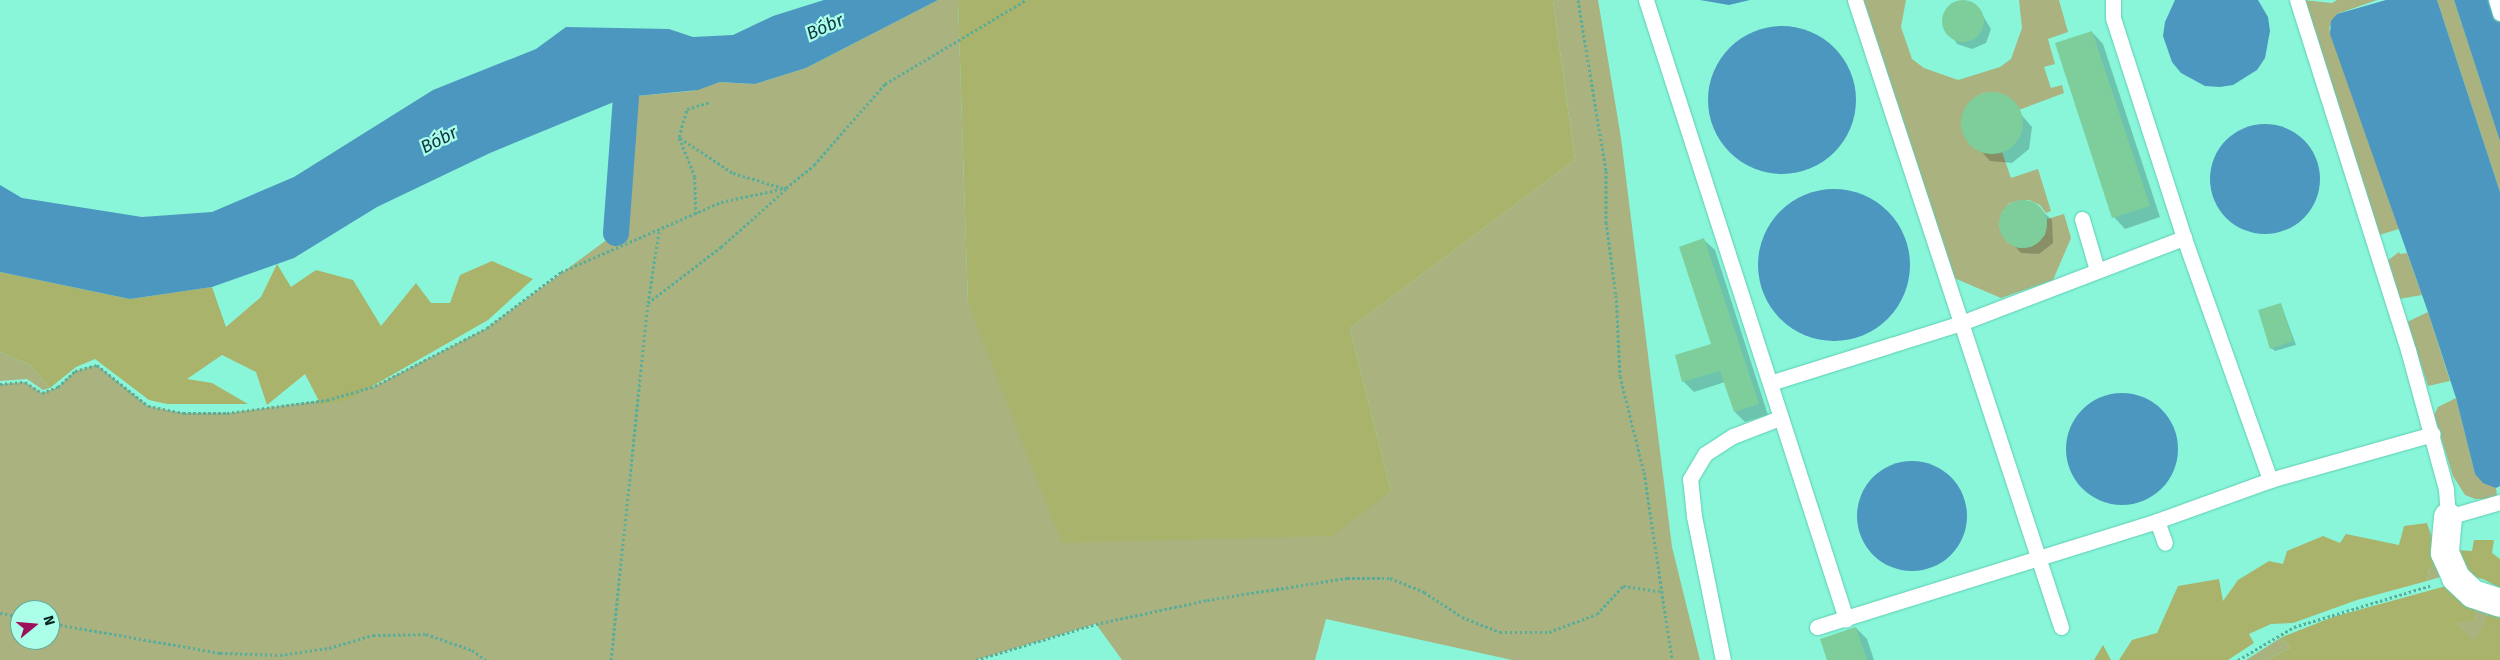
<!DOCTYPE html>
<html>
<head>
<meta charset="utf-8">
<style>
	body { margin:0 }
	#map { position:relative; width:2500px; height:660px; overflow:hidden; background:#89f6da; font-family:"Fira Sans",sans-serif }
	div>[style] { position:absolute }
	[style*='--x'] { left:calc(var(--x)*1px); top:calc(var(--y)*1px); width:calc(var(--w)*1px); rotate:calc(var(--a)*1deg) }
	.green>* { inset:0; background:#aab280 }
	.forest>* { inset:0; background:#a9b36b }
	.water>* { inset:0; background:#4c97c0 }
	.round { border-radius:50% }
	.shadow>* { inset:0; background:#0003 }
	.canal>* { height:26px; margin:-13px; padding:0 13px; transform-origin:13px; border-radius:13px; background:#4c97c0 }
	.building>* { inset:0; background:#7dce9b }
	.path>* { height:3px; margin-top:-1.5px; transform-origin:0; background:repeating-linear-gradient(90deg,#5aae99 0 2.5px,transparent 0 5px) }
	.roads { filter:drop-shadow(0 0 1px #5fcdb3) drop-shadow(0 0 1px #5fcdb3) }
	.service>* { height:15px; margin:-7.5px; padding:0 7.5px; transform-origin:7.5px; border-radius:7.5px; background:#fff }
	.minor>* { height:28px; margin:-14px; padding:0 14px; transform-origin:14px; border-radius:14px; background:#fff }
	span { translate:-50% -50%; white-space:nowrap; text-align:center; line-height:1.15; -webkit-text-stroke:4.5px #abffe8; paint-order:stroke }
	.water-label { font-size:18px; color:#133447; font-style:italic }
	.north { position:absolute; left:10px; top:600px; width:50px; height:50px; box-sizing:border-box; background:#abffe8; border:1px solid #67a797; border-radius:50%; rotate:73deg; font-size:14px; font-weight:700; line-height:20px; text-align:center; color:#01241d }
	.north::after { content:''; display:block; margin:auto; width:18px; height:22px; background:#9d0e5c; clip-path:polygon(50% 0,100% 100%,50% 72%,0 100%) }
</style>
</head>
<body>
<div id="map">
	<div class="green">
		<div style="clip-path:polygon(evenodd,938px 0,958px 0,968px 304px,1391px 491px,1350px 328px,1575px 160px,1553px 0,1598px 0,1621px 138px,1672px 547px,1700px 660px,1512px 660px,1326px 619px,1315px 660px,1122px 660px,1096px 624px,976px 660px,0 660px,0 384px,25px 382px,42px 393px,58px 387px,75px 371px,97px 365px,148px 406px,183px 413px,227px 413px,327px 400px,375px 386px,487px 328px,616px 233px,626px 97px,691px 91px,720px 82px,755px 84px,806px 68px,938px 0,20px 610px,50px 610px,50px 640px,20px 640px,20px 610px)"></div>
		<div style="clip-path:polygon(1862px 0,1906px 0,1901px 27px,1912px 59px,1924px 68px,1958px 80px,2000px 67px,2011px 59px,2022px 28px,2019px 0,2059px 0,2068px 32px,2048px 39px,2055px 64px,2044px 67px,2051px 88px,2062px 85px,2064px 93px,2019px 110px,2007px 96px,1983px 93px,1965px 108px,1961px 124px,1970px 145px,1984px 153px,2002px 152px,2011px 178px,2038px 169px,2051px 211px,2046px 213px,2040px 205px,2029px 200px,2010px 203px,2002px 212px,1999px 225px,2007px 242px,2018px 248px,2031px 247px,2045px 235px,2047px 219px,2064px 214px,2071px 238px,2053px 280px,2001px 298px,1954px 278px)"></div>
		<div style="clip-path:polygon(2303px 0,2332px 3px,2337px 0,2377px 0,2337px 14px,2329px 28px,2399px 229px,2379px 235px)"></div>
		<div style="clip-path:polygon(2437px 0,2454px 0,2500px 140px,2500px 192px)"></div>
		<div style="clip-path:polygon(2399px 252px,2400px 254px,2407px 253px,2422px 295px,2399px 299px,2387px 261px)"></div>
		<div style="clip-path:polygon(2428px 312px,2450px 381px,2428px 386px,2407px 322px)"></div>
		<div style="clip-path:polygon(0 352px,30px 365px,50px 388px,43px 390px,27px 379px,0 381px)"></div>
		<div style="clip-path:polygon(2456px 398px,2475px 474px,2496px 488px,2497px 496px,2492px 499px,2475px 499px,2465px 495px,2453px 476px,2434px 415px,2438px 407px)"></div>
		<div style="clip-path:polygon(2427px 523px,2444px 569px,2440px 577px,2427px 581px,2429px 570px,2437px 562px)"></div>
		<div style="clip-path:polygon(2477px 607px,2490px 610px,2475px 642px,2455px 622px,2475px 621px)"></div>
		<div style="clip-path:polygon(2282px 637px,2290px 648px,2266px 660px,2246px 660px)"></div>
	</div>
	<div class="forest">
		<div style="clip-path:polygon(958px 0,1553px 0,1575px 160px,1350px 328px,1391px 491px,1333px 536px,1062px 543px,968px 304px)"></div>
		<div style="clip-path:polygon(492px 261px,533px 279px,488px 320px,350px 399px,321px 405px,305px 374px,267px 405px,256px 372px,222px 355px,187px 379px,212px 383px,248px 404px,167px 404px,149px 400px,95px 359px,76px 367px,50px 388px,30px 365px,0 352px,0 272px,130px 299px,212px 287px,226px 327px,261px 297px,277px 264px,291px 287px,316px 270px,353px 280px,381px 326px,416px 283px,431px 303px,450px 303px,460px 275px)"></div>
		<div style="clip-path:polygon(2427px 523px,2437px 562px,2429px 570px,2427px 581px,2357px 600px,2293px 623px,2271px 624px,2249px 634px,2254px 643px,2228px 660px,2119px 660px,2132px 640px,2157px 633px,2178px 586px,2219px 579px,2223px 601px,2238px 580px,2269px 561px,2283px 564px,2287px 551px,2323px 536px,2340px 543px,2346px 534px,2399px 545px,2404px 526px)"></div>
		<div style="clip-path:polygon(2474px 540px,2494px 540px,2492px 553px,2500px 559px,2500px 588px,2483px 579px,2466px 575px,2458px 550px,2472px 551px)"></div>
		<div style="clip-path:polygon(2446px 586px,2464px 603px,2477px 607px,2475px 621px,2456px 623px,2475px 641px,2490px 610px,2500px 612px,2500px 660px,2266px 660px,2290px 648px,2282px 637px,2333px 617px)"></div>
		<div style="clip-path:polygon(2103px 645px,2111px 660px,2094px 660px)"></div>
	</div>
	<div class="water">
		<div style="clip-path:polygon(824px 0,938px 0,806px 68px,755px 84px,720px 82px,698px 90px,626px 97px,490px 153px,377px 207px,294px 258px,212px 287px,130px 299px,0 272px,0 185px,22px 198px,142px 217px,212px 212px,294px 177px,433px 90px,536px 49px,566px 27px,669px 29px,693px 37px,733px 35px,773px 16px)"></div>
		<div style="clip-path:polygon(1700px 0,1750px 0,1729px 5px)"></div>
		<div style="clip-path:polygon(2175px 0,2258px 0,2268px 17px,2270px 31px,2265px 58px,2257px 70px,2233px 85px,2220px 87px,2205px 86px,2181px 73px,2172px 62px,2163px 36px,2165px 22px)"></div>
		<div style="clip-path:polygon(2386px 0,2437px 0,2500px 192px,2500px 486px,2496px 488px,2483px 483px,2475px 474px,2456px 398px,2428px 312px,2330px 34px,2331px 21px,2337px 14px)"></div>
		<div style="clip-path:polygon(2454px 0,2500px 0,2500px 141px)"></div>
		<div class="round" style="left:1708px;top:26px;width:148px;height:148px"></div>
		<div class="round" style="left:2210px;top:124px;width:110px;height:110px"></div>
		<div class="round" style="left:1758px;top:189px;width:152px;height:152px"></div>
		<div class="round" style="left:2066px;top:393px;width:112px;height:112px"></div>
		<div class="round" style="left:1857px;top:461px;width:110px;height:110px"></div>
	</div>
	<div class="shadow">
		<div style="clip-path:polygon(1962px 1px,1977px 6px,1991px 29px,1986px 43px,1972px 49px,1957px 44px,1943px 22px,1948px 7px)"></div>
		<div style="clip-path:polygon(2092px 32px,2103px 44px,2160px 217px,2125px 229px,2114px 217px)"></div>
		<div style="clip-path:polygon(1984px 95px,2006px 97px,2032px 127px,2029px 149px,2012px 163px,1990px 161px,1963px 131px,1966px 109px)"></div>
		<div style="clip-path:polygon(2016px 202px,2034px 203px,2052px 220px,2053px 243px,2039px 254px,2021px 253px,2001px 231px,2003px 213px)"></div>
		<div style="clip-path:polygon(1704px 240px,1715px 250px,1768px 415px,1745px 422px,1735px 412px,1725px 382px,1694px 392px,1683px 381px,1713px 345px)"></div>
		<div style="clip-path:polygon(2281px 304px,2296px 345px,2275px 351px,2271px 348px)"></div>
		<div style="clip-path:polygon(1856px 628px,1867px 639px,1874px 660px,1828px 660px)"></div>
	</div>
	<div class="canal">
		<div style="--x:616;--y:233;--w:136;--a:-85.8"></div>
	</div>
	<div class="building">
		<div class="round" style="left:1942px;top:0;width:42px;height:42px"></div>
		<div style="clip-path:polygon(2092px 31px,2150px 206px,2112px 218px,2055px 43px)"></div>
		<div class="round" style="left:1961px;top:92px;width:62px;height:62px"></div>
		<div class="round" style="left:1999px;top:200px;width:48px;height:48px"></div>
		<div style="clip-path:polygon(1704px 238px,1759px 404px,1734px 412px,1720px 371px,1682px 382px,1675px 355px,1711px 344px,1679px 247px)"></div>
		<div style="clip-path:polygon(2281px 303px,2293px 341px,2270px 349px,2258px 310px)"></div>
		<div style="clip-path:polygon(1856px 627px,1867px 660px,1827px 660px,1820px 639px)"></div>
	</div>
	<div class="path">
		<div style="--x:1578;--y:0;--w:173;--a:80.7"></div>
		<div style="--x:1606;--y:171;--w:51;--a:90"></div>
		<div style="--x:1606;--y:222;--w:74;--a:82.2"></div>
		<div style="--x:1616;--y:295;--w:81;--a:87.2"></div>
		<div style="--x:1620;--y:376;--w:99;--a:76"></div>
		<div style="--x:1644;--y:472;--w:190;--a:81.5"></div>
		<div style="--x:680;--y:138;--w:64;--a:33.4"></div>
		<div style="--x:733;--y:173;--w:52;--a:16.7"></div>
		<div style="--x:696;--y:214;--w:37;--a:-92"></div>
		<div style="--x:695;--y:177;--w:43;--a:-111.8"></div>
		<div style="--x:679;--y:137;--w:29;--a:-74"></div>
		<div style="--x:687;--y:109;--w:24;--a:-17"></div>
		<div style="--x:648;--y:303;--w:92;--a:-37.5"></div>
		<div style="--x:721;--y:247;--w:87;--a:-41.7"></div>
		<div style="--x:0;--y:384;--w:25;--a:-5"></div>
		<div style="--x:25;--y:382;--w:20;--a:33"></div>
		<div style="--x:42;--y:393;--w:17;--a:-21"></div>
		<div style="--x:58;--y:387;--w:23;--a:-43"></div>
		<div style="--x:75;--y:371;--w:23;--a:-15"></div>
		<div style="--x:97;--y:365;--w:65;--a:38.8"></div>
		<div style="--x:148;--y:406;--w:36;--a:11"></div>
		<div style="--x:183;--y:413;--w:44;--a:0"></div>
		<div style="--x:227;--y:413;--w:101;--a:-7.4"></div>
		<div style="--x:327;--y:400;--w:50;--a:-16.3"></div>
		<div style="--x:375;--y:386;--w:126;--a:-27.4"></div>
		<div style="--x:487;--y:328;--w:93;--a:-37.1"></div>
		<div style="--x:561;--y:272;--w:175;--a:-23.6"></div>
		<div style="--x:721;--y:202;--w:66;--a:-12.2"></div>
		<div style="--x:786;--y:188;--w:36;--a:-39"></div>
		<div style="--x:814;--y:165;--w:108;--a:-48.8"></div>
		<div style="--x:885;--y:84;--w:164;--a:-30.8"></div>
		<div style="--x:0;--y:613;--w:20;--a:11"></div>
		<div style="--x:50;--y:623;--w:173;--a:10"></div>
		<div style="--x:220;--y:653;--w:60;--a:1.9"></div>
		<div style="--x:280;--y:655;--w:49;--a:-8.1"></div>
		<div style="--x:329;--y:648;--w:46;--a:-16.5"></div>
		<div style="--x:373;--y:635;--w:53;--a:-1.1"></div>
		<div style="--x:426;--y:634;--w:49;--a:19.2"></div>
		<div style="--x:472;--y:650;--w:17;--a:36"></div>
		<div style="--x:611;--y:660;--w:359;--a:-84.1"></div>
		<div style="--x:648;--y:303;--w:72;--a:-81.2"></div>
		<div style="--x:976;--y:660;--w:125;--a:-16.7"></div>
		<div style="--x:1096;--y:624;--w:114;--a:-12.2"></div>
		<div style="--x:1207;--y:600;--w:142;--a:-8.9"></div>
		<div style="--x:1347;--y:578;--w:43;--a:0"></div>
		<div style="--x:1390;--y:578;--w:37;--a:22"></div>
		<div style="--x:1424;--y:592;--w:45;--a:33.3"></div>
		<div style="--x:1462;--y:617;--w:41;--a:21.5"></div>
		<div style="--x:1500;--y:632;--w:49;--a:0"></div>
		<div style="--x:1549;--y:632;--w:51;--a:-20.6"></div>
		<div style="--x:1597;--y:614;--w:38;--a:-47"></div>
		<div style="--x:1623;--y:586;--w:37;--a:8"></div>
		<div style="--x:2238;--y:660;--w:65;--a:-30.5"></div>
		<div style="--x:2294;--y:627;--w:144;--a:-16.9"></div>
	</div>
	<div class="roads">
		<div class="service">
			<div style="--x:1646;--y:0;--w:651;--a:72.09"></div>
			<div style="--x:1855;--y:0;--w:660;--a:71.81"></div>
			<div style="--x:2113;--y:0;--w:18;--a:90"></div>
			<div style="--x:2113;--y:18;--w:231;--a:72.1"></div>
			<div style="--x:2184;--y:238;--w:257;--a:70.4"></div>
			<div style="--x:2297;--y:0;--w:367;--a:72.4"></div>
			<div style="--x:2408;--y:350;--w:144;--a:74.7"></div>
			<div style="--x:2446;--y:489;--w:28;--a:86"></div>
			<div style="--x:2448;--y:517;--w:54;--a:-16.1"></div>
			<div style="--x:2496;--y:0;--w:14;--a:73"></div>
			<div style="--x:2082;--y:219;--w:53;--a:73.6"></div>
			<div style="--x:1770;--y:383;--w:200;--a:-17.4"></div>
			<div style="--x:1961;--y:323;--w:239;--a:-20.9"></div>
			<div style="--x:2157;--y:521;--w:23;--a:70"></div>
			<div style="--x:1817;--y:627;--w:356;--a:-17.3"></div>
			<div style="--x:2157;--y:521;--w:120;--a:-19.9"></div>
			<div style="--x:2270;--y:480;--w:169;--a:-15.8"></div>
			<div style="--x:1723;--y:660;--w:147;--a:-101.4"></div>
			<div style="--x:1694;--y:516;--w:37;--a:-96"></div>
			<div style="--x:1690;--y:479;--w:29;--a:-59"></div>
			<div style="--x:1705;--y:454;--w:33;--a:-33"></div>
			<div style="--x:1733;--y:436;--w:50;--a:-21"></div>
		</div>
		<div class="minor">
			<div style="--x:2448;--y:517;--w:36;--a:95"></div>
			<div style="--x:2445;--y:553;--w:27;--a:66"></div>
			<div style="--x:2456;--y:578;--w:23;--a:43"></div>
			<div style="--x:2473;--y:594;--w:28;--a:18"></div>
		</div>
	</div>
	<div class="water-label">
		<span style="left:825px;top:27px;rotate:-24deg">Bóbr</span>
		<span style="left:439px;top:140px;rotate:-27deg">Bóbr</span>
	</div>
	<div class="north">N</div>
</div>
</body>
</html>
